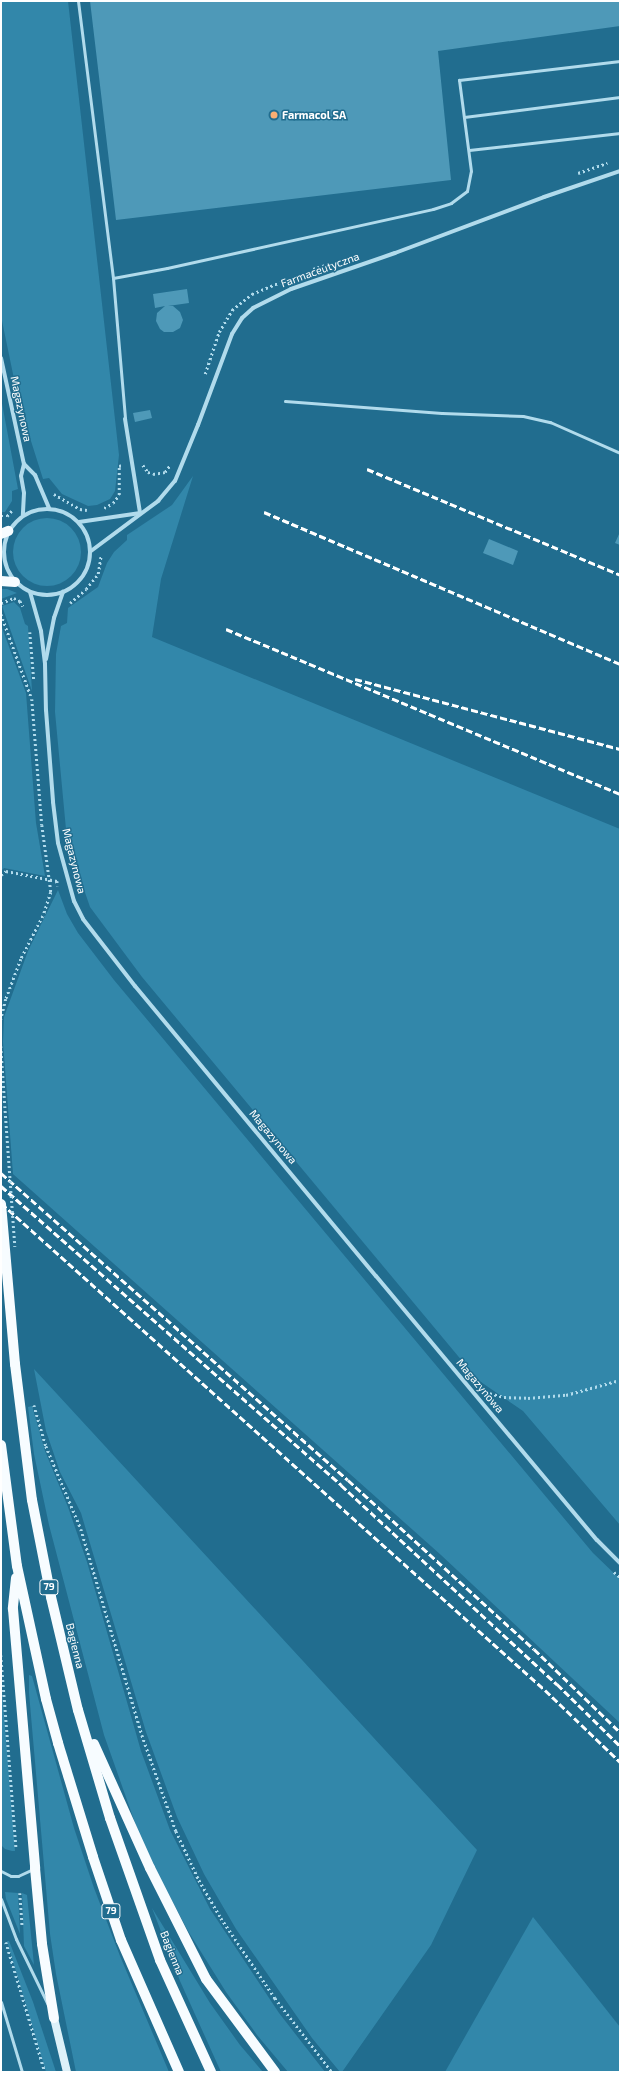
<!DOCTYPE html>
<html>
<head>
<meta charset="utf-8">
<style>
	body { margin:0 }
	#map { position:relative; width:621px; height:2073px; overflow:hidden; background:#216d8f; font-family:"Exo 2",sans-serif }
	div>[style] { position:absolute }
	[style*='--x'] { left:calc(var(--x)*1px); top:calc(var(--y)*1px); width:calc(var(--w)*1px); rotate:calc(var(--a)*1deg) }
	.green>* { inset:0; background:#3287aa }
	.round { border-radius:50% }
	.building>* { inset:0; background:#4e99b8 }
	.path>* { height:2.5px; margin-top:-1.25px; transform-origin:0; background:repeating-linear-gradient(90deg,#b1dbec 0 2px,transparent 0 5px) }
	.lane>* { height:3px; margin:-1.5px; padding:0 1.5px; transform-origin:1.5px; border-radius:1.5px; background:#b1dbec }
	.street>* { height:4px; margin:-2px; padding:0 2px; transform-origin:2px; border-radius:2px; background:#b1dbec }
	.street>.ring { margin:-2px; padding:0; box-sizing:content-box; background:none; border:4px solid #b1dbec; border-radius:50% }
	.secondary>* { height:8px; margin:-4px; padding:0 4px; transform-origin:4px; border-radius:4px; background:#ddf1f9 }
	.primary>* { height:10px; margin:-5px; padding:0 5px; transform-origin:5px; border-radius:5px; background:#f7fcff }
	.rail>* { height:3px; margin-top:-1.5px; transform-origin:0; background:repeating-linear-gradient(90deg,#fff 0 7px,transparent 0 10px) }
	.path-bridge>* { height:2.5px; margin-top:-1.25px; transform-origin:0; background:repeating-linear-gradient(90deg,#b1dbec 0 2px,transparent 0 5px) }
	.dots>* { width:11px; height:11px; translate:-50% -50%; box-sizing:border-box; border:2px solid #216d8f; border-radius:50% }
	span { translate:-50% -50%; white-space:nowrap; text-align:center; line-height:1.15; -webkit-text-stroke:3px #216d8f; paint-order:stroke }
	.shield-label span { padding:1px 3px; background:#216d8f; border:1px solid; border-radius:3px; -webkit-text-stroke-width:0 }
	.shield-label { font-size:10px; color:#fff; font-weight:700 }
	.poi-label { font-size:11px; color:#fff; font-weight:700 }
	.left { translate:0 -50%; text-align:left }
	.street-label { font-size:11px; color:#fff }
	.frame { position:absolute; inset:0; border:2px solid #fff; pointer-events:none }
</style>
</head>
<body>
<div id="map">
	<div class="green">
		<div style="clip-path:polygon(1px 1px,68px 1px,119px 455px,115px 491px,110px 499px,97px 505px,88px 506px,62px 494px,49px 478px,43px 479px,19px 403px,1px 316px)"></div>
		<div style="clip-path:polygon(1px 398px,18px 489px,12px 491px,12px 501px,5px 512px,1px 512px)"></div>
		<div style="clip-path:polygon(193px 476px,161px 579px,152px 637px,620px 829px,620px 1525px,523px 1411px,478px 1380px,142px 977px,90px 907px,67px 840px,55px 712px,56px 654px,61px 626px,67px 623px,68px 608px,98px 587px,107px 563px,114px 552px,127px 540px,127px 535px,172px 505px)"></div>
		<div class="round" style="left:13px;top:518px;width:68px;height:68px"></div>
		<div style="clip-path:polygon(1px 589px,7px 589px,17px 593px,1px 599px)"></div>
		<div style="clip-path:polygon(14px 602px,20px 608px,25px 624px,28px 626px,32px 691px,2px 606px)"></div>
		<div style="clip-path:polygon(1px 625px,26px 693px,36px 823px,45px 876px,4px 868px,1px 871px)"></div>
		<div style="clip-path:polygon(58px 890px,67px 914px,78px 933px,114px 980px,593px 1553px,620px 1579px,620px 1723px,441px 1555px,13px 1174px,3px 1042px,4px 1017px,28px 951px)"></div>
		<div style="clip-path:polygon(34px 1369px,477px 1850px,431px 1945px,342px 2072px,340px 2072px,312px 2038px,236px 1929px,204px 1874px,177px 1817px,146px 1732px,81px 1513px,60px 1472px,46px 1431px)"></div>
		<div style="clip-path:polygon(32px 1406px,45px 1451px,68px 1507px,87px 1562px,141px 1751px,170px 1830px,210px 1909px,279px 2013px,325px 2072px,288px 2072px,257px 2035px,226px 1992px,188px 1931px,160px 1878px,139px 1834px,104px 1735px,49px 1525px,34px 1454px,28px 1407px)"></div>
		<div style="clip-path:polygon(29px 1675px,32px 1676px,74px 1828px,94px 1888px,120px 1956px,169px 2072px,76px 2072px,56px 1974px,50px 1934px,29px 1693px)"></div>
		<div style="clip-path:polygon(1px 1678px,15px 1851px,12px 1851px,5px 1849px,1px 1845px)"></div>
		<div style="clip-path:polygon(5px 1892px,18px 1893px,20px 1934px,6px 1899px)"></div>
		<div style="clip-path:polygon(22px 1893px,27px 1895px,34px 1965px,24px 1946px)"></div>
		<div style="clip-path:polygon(152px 1908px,210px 2003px,240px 2045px,263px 2072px,221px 2072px,180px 1981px)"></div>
		<div style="clip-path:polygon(533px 1917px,620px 2027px,620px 2072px,445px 2072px)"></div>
		<div style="clip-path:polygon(7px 1941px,9px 1941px,33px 2002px,56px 2072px,46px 2072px)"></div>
	</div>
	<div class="building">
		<div style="clip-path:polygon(90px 1px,620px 1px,620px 26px,438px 51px,451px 180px,116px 220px)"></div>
		<div style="clip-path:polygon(187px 289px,189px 303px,168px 306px,173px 306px,180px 312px,183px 320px,180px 328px,173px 332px,164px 332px,160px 329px,156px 321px,157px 313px,165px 306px,155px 308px,153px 294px)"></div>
		<div style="clip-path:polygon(150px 410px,152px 418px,135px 422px,133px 413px)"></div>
		<div style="clip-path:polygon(620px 532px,620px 545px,615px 543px)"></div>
		<div style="clip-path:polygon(489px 539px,518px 551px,513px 565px,483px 553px)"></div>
	</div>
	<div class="path">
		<div style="--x:578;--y:173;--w:31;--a:-19"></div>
		<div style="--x:313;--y:269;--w:19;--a:-18"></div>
		<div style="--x:205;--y:374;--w:44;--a:-71.6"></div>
		<div style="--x:219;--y:332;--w:26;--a:-59"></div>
		<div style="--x:232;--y:310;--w:26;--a:-39"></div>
		<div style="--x:252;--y:294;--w:30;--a:-23"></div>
		<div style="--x:143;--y:465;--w:9;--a:54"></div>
		<div style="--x:148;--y:472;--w:5;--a:22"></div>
		<div style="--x:153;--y:474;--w:12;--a:-9"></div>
		<div style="--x:165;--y:472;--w:9;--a:-54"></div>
		<div style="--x:54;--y:494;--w:30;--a:30"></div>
		<div style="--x:80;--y:509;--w:7;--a:8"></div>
		<div style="--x:104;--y:508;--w:10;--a:-29"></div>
		<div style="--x:113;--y:503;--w:10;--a:-53"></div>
		<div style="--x:119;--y:495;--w:29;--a:-90"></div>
		<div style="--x:119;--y:466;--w:4;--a:-14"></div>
		<div style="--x:1;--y:516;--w:6;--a:0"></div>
		<div style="--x:7;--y:516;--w:9;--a:-49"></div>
		<div style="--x:1;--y:603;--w:14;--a:-21"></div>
		<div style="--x:14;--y:598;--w:7;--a:27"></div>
		<div style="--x:20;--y:601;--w:6;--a:59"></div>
		<div style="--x:70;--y:603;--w:21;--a:-41"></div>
		<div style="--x:86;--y:589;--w:19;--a:-51"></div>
		<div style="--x:98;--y:574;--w:18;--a:-81"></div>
		<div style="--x:1;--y:614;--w:90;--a:70"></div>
		<div style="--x:32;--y:699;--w:126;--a:85.5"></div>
		<div style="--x:42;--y:825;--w:68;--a:82.3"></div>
		<div style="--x:51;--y:892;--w:25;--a:108"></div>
		<div style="--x:43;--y:916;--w:48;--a:117.1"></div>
		<div style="--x:21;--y:959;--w:43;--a:110.6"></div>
		<div style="--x:6;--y:999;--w:21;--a:104"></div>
		<div style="--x:30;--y:632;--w:49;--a:85.3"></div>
		<div style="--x:1;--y:875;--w:6;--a:-39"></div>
		<div style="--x:6;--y:871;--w:52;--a:11.1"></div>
		<div style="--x:57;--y:881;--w:5;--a:79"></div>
		<div style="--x:1;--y:1046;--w:60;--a:86.2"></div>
		<div style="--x:485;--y:1392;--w:20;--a:15"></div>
		<div style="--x:504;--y:1397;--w:24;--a:2"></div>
		<div style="--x:528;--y:1398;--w:38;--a:-5"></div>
		<div style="--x:566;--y:1395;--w:56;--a:-15.5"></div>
		<div style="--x:34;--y:1405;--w:43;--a:73.7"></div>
		<div style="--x:46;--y:1446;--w:90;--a:67.1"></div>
		<div style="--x:81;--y:1529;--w:215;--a:73.5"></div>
		<div style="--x:142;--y:1735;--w:102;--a:70.5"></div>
		<div style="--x:176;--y:1831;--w:54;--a:64.9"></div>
		<div style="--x:199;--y:1880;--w:44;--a:59.9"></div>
		<div style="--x:221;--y:1918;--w:97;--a:56"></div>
		<div style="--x:275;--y:1998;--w:93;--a:52.4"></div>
		<div style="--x:614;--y:1572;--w:8;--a:40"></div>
		<div style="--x:1;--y:1655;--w:193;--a:85.5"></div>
		<div style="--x:20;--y:1893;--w:32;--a:86"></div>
		<div style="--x:6;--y:1942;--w:136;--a:73.3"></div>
	</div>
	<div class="lane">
		<div style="--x:78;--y:1;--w:279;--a:82.8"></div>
		<div style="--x:113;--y:278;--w:55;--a:-10.5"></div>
		<div style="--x:167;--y:268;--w:272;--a:-12.5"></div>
		<div style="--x:433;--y:209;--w:19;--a:-18"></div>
		<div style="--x:451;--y:203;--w:20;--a:-37"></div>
		<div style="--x:467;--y:191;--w:20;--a:-79"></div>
		<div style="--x:471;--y:171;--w:92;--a:-97.5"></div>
		<div style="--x:459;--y:80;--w:162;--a:-6.7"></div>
		<div style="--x:464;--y:117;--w:157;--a:-7.3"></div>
		<div style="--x:469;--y:150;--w:152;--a:-6.4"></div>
		<div style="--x:113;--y:278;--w:142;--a:85.1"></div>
		<div style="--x:285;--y:401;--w:157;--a:4.4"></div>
		<div style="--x:442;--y:413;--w:81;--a:2.1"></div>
		<div style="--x:523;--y:416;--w:28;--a:13"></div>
		<div style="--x:550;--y:422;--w:77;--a:23.9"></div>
		<div style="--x:1;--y:1871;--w:11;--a:27"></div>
		<div style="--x:11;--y:1876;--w:7;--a:0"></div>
		<div style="--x:18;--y:1876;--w:17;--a:-25"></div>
		<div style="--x:1;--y:1899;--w:43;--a:69.4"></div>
		<div style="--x:16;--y:1939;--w:73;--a:64.1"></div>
		<div style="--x:1;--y:2002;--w:73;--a:73.3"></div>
	</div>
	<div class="street">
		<div style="--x:1;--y:358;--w:108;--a:77.8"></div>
		<div style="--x:24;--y:464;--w:12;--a:104"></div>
		<div style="--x:21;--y:476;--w:17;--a:80"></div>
		<div style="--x:24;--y:493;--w:22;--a:93"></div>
		<div style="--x:125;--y:419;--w:95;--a:80.9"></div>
		<div style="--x:24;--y:464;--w:16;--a:45"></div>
		<div style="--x:35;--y:475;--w:36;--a:67"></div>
		<div class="ring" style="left:4px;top:509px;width:82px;height:82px"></div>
		<div style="--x:79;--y:522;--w:62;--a:-8.4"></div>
		<div style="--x:91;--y:551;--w:84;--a:-36.7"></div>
		<div style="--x:158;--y:501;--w:26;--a:-50"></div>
		<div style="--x:175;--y:481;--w:61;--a:-67.7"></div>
		<div style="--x:198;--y:425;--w:97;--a:-69.5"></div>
		<div style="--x:232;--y:334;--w:19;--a:-58"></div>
		<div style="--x:242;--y:318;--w:15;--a:-42"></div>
		<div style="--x:253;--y:308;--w:42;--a:-26.6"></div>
		<div style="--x:291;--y:289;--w:110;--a:-19.1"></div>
		<div style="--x:395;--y:253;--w:159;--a:-20.6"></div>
		<div style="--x:544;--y:197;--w:80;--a:-18.9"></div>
		<div style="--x:30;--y:592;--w:41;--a:74.2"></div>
		<div style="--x:41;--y:631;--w:33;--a:83"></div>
		<div style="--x:45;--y:664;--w:46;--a:88.8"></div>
		<div style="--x:46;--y:710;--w:92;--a:85.6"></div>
		<div style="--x:53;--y:802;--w:41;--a:83"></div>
		<div style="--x:58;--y:843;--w:60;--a:74.6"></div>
		<div style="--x:74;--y:901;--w:20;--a:63"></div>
		<div style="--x:83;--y:919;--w:85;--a:52.2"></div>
		<div style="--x:135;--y:986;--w:377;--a:50.3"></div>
		<div style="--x:376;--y:1276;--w:344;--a:50.1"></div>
		<div style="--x:597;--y:1540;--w:33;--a:45"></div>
		<div style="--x:46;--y:659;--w:42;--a:-79"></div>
		<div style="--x:54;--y:618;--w:28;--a:-71"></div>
	</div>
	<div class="secondary">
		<div style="--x:54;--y:2018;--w:56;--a:76.5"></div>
	</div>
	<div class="primary">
		<div style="--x:1;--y:534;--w:8;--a:-23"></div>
		<div style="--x:1;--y:581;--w:14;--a:4"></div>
		<div style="--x:1;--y:1204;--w:161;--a:85"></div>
		<div style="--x:15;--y:1364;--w:137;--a:82.9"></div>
		<div style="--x:32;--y:1500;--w:99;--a:78.9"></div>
		<div style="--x:51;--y:1597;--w:116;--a:76.6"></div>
		<div style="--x:78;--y:1710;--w:113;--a:73.5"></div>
		<div style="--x:110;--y:1818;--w:151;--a:70.6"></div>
		<div style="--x:160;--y:1960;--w:123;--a:65.5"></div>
		<div style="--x:1;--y:1445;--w:122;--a:82.5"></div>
		<div style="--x:17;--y:1566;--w:136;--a:77.7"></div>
		<div style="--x:46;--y:1699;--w:46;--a:74.7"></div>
		<div style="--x:58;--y:1743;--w:119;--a:72.9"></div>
		<div style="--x:93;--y:1857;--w:88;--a:71.4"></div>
		<div style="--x:121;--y:1940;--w:144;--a:66.3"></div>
		<div style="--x:16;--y:1578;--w:31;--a:96"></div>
		<div style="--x:13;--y:1609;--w:260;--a:85.1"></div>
		<div style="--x:35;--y:1868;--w:76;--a:84.7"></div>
		<div style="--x:42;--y:1944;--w:75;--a:80.8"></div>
		<div style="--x:94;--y:1744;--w:136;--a:65.7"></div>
		<div style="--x:150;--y:1868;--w:124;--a:63.2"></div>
		<div style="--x:206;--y:1979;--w:116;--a:53.4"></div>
	</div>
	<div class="rail">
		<div style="--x:367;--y:469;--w:274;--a:22.7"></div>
		<div style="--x:264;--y:512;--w:387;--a:23.1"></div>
		<div style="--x:226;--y:629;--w:427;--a:22.7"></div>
		<div style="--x:355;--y:679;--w:274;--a:14.8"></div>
		<div style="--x:1;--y:1173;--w:463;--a:41.5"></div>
		<div style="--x:348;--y:1480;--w:251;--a:42.3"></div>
		<div style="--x:534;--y:1649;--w:120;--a:44"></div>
		<div style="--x:1;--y:1186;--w:453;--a:41.3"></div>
		<div style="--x:341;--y:1485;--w:294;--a:42.7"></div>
		<div style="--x:557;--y:1684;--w:88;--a:44.5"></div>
		<div style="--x:1;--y:1203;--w:730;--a:41.84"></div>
		<div style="--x:545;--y:1690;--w:104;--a:43.8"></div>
	</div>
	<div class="path-bridge">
		<div style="--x:5;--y:1106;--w:141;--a:85.9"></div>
	</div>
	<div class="dots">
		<div style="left:274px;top:115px;background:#f9af73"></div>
	</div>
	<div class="shield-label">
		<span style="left:49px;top:1587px">79</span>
		<span style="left:111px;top:1911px">79</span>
	</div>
	<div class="poi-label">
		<span class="left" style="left:282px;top:115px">Farmacol SA</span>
	</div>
	<div class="street-label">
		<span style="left:320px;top:270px;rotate:-20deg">Farmaceutyczna</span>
		<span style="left:21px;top:409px;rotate:78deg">Magazynowa</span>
		<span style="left:74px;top:861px;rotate:76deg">Magazynowa</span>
		<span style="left:273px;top:1137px;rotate:50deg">Magazynowa</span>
		<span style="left:480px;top:1386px;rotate:50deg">Magazynowa</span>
		<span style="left:75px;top:1646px;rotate:76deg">Bagienna</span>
		<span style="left:172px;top:1953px;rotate:68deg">Bagienna</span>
	</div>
	<div class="frame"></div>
</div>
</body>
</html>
